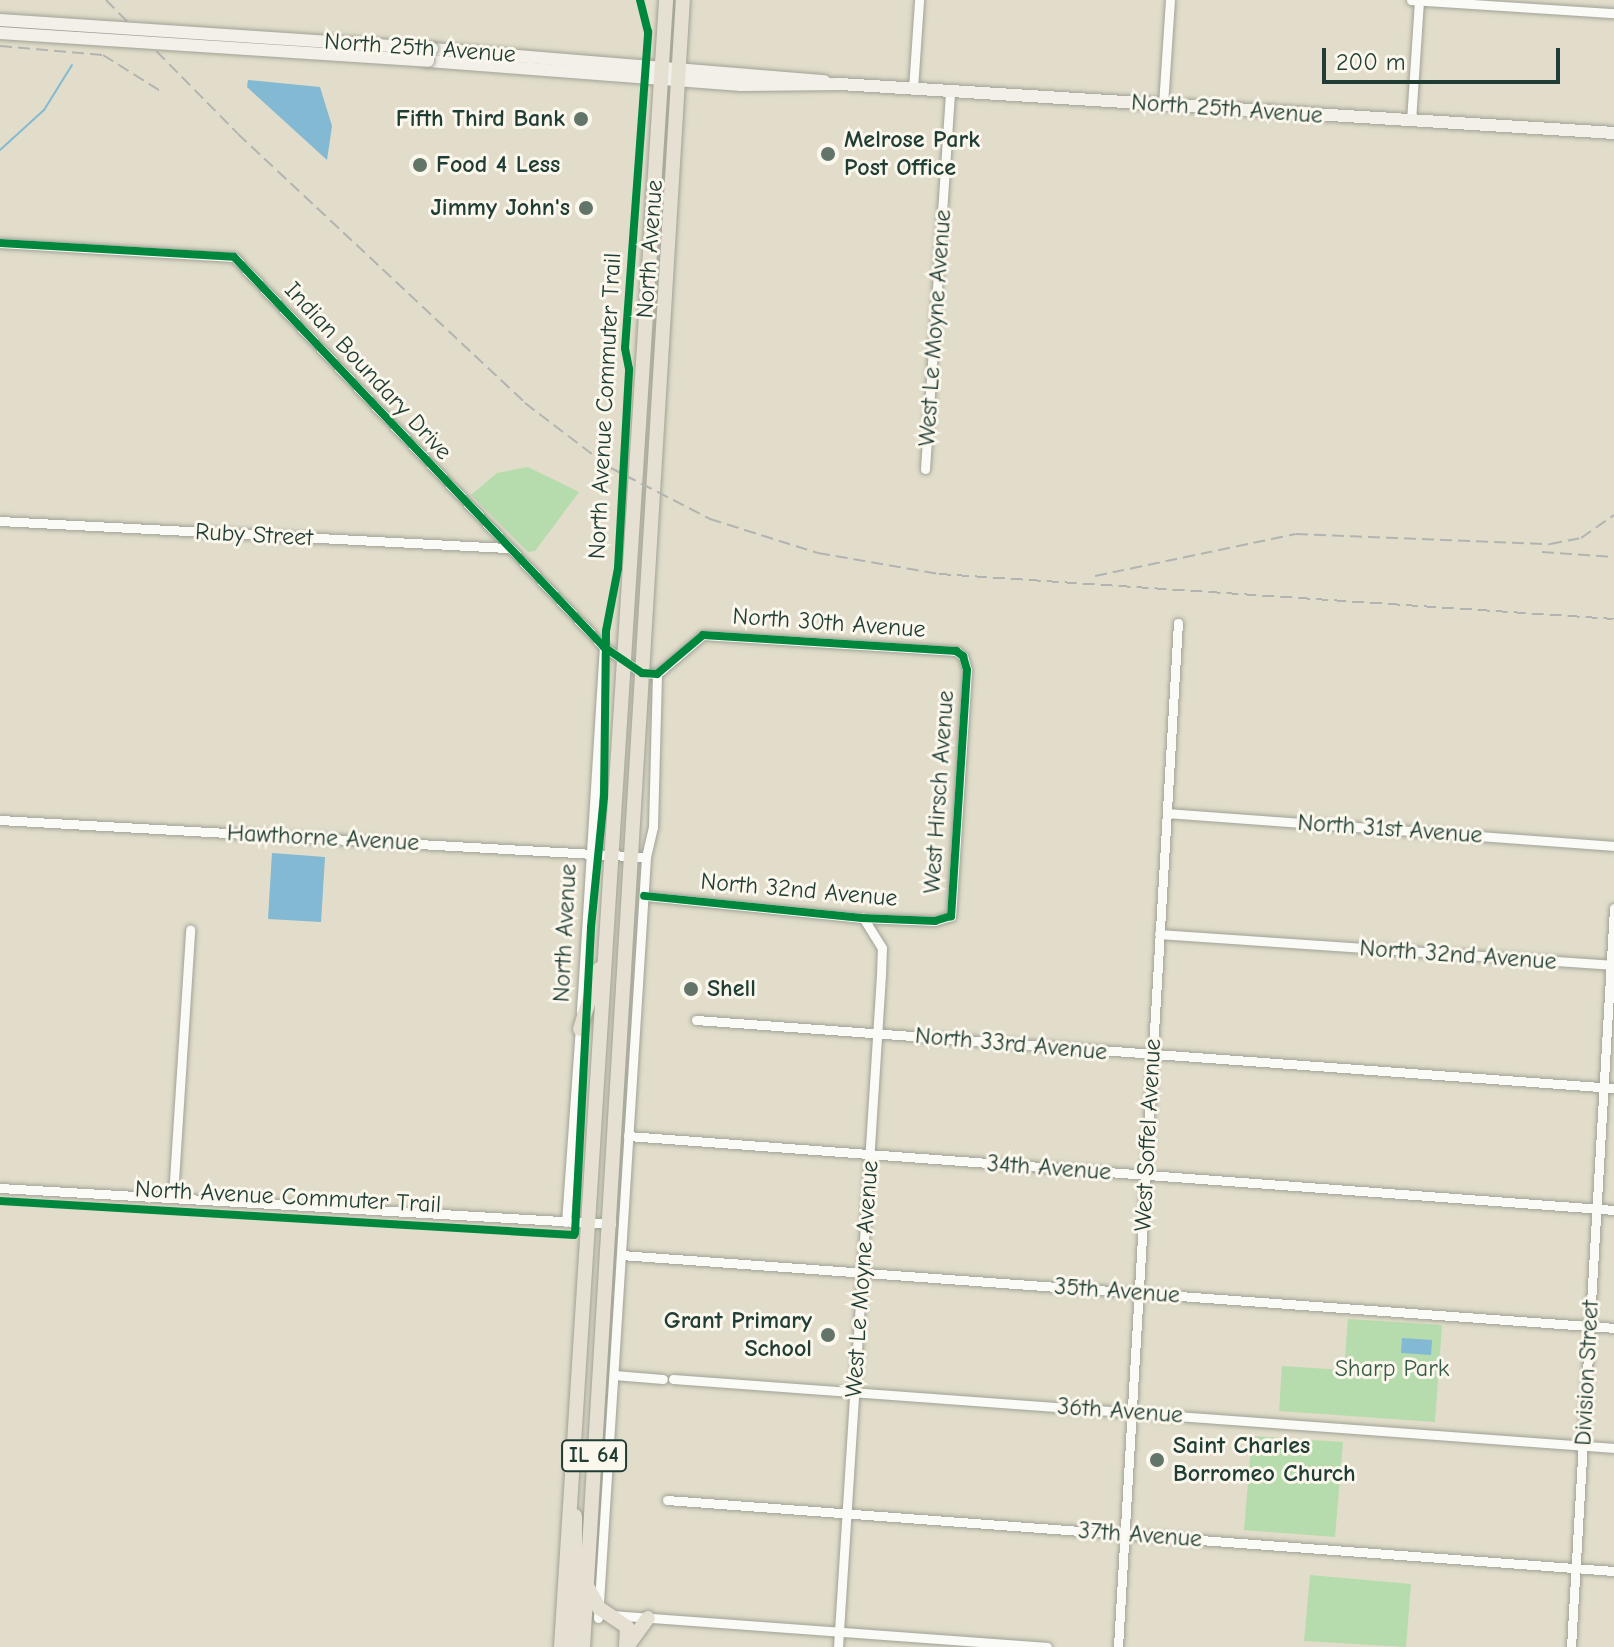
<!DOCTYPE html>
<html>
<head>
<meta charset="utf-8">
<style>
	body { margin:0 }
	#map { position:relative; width:1614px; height:1647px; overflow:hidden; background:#e1ddca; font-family:"Comic Neue",sans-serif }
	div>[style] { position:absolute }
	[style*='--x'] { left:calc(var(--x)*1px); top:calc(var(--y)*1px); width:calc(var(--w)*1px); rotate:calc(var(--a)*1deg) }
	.green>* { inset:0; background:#b6dcad }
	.water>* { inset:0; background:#83b9d2 }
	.stream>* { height:2px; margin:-1px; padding:0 1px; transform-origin:1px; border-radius:1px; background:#83b9d2 }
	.roads { filter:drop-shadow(0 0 2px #a0a296) drop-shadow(0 0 2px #a0a296) }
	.street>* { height:9px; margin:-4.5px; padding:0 4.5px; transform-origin:4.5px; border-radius:4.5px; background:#fafaf7 }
	.secondary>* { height:12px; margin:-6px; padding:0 6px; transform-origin:6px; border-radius:6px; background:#f2f0e9 }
	.primary>* { height:14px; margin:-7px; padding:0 7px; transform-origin:7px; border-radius:7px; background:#e5e0d2 }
	.rail>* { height:2px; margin-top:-1px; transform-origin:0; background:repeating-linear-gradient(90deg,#b1b4b0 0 12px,transparent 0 18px) }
	.bridges { filter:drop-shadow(0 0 2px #a0a296) drop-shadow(0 0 2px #a0a296) }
	.secondary-bridge>* { height:12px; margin:-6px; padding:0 6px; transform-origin:6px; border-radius:6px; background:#f2f0e9 }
	.cycleway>* { height:8px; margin:-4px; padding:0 4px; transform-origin:4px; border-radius:4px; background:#00873e }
	.dots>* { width:22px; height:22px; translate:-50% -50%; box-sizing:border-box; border:4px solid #fbf7ec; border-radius:50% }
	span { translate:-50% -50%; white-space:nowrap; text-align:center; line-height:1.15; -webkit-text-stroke:6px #fbf7ec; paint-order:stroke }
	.shield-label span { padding:2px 6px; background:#fbf7ec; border:2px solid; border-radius:6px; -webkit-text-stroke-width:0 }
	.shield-label { font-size:22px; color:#1f3d34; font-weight:700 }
	.street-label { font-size:24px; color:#1f3d34 }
	.poi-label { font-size:24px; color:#1f3d34; font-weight:700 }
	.right { translate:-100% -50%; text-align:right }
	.left { translate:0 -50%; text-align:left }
	.park-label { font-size:24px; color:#365d48 }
	.scale { position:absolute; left:1322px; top:48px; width:238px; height:36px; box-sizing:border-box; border:4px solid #1f3d34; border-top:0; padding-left:10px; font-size:24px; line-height:28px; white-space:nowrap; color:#1f3d34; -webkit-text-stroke:6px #fbf7ec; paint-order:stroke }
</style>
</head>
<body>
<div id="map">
	<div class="green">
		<div style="clip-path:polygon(528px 467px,579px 492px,535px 551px,528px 552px,471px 495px,497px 473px)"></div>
		<div style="clip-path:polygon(1348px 1319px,1442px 1325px,1435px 1422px,1279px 1411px,1282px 1366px,1344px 1370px)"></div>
		<div style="clip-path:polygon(1252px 1436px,1343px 1442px,1335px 1537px,1244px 1530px)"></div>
		<div style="clip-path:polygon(1310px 1575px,1411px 1584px,1406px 1647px,1304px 1641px)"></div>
	</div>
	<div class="water">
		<div style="clip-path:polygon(248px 80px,320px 87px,332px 126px,327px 160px,247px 87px)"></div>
		<div style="clip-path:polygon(272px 853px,325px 857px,321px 922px,268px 919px)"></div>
		<div style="clip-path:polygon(1402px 1338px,1432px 1340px,1431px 1355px,1401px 1353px)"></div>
	</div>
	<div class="stream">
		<div style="--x:0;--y:150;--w:59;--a:-42.3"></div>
		<div style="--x:44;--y:110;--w:53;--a:-58.1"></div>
	</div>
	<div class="roads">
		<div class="street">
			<div style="--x:1411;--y:0;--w:203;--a:3.7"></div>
			<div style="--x:913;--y:89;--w:89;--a:-86.1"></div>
			<div style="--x:1163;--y:105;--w:105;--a:-86.2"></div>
			<div style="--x:1411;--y:121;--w:121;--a:-86.2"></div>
			<div style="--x:0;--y:243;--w:234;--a:3.4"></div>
			<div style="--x:234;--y:257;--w:538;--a:46.51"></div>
			<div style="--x:604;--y:647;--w:46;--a:34.4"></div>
			<div style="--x:642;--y:673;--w:15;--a:4"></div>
			<div style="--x:657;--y:674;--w:60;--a:-40.3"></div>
			<div style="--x:703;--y:635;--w:254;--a:3.6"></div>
			<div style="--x:956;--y:651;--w:9;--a:36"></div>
			<div style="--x:963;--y:656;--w:15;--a:74"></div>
			<div style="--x:967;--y:670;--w:247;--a:93.7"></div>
			<div style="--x:951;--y:916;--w:17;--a:163"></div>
			<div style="--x:935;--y:921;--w:73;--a:-177.6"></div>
			<div style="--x:862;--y:918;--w:219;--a:-174.2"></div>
			<div style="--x:925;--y:469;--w:379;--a:-86.2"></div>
			<div style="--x:0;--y:521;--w:508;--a:3.05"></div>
			<div style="--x:1167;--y:813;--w:448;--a:4.2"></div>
			<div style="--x:0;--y:820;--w:647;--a:3.28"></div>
			<div style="--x:1159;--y:934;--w:456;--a:3.9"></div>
			<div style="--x:581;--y:1011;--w:365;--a:-86.4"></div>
			<div style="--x:696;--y:1020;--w:921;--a:4.24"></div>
			<div style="--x:628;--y:1136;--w:989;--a:4.29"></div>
			<div style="--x:0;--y:1188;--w:612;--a:3.37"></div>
			<div style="--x:173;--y:1196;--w:267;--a:-86.3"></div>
			<div style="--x:566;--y:1222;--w:196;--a:-85.9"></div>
			<div style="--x:621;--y:1255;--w:996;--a:4.2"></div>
			<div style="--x:614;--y:1375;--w:49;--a:4.7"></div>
			<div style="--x:673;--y:1379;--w:944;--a:4.19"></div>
			<div style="--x:667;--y:1500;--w:950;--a:4.29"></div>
			<div style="--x:612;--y:1615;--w:436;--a:4.2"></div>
			<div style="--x:598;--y:1618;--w:763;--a:-86.39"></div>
			<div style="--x:646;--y:857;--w:31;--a:-77"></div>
			<div style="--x:653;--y:827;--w:153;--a:-88.5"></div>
			<div style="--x:838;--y:1647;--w:673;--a:-86.34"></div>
			<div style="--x:881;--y:975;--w:27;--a:-88"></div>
			<div style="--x:882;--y:948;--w:36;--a:-122"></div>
			<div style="--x:1118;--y:1647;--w:1026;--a:-86.65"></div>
			<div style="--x:1571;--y:1647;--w:740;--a:-86.67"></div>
		</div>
		<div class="secondary">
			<div style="--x:432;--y:49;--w:394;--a:4.7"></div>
			<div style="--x:428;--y:61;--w:314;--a:4.4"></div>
			<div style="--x:741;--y:85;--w:99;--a:-0.6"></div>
			<div style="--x:840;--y:84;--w:776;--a:3.62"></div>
		</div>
		<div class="primary">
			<div style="--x:580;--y:1029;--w:63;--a:-72.4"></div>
			<div style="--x:588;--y:1588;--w:23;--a:61"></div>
			<div style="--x:599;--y:1608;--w:34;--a:34"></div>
			<div style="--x:627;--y:1627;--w:20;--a:93"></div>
			<div style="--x:629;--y:1644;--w:32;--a:-54"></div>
			<div style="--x:561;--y:1647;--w:1650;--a:-86.35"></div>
			<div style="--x:575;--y:1647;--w:131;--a:-90"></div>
			<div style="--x:583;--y:1647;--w:1650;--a:-86.53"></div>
		</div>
	</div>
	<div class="rail">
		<div style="--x:106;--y:0;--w:188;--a:45.4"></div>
		<div style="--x:238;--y:134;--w:393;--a:43.1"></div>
		<div style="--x:525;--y:403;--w:106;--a:37.3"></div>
		<div style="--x:609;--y:467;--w:114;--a:27.2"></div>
		<div style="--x:710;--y:519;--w:113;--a:17.5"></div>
		<div style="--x:818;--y:553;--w:123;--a:9.8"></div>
		<div style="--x:939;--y:574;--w:676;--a:3.81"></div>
		<div style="--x:0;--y:46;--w:103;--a:5"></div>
		<div style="--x:103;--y:55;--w:70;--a:32.1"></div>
		<div style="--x:1542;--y:552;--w:72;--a:4"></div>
		<div style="--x:1095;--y:576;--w:205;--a:-11.8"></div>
		<div style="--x:1296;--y:534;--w:254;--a:2.3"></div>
		<div style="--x:1550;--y:544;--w:32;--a:-11"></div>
		<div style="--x:1581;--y:538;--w:40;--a:-34.9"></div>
	</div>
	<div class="bridges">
		<div class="secondary-bridge">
			<div style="--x:0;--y:20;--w:433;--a:3.8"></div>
			<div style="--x:0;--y:33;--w:429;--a:3.7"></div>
		</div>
	</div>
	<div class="cycleway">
		<div style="--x:0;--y:243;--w:234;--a:3.4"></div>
		<div style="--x:234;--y:257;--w:538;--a:46.51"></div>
		<div style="--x:604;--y:647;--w:46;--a:34.4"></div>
		<div style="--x:642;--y:673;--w:15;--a:4"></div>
		<div style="--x:657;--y:674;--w:60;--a:-40.3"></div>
		<div style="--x:703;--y:635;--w:254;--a:3.6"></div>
		<div style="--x:956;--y:651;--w:9;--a:36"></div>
		<div style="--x:963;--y:656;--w:15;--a:74"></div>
		<div style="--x:967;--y:670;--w:247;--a:93.7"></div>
		<div style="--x:951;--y:916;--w:17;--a:163"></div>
		<div style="--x:935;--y:921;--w:73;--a:-177.6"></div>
		<div style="--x:862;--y:918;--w:219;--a:-174.2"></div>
		<div style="--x:0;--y:1201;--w:575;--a:3.39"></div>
		<div style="--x:575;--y:1233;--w:306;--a:-87"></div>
		<div style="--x:591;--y:927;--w:131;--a:-84.3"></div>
		<div style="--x:604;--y:797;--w:166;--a:-89.3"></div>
		<div style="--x:606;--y:631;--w:64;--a:-79.2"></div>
		<div style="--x:618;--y:568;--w:199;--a:-86.8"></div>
		<div style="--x:629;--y:369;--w:21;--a:-101"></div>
		<div style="--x:625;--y:348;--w:317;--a:-85.8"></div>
		<div style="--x:648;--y:32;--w:33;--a:-104"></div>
	</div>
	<div class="dots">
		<div style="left:581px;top:119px;background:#637568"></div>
		<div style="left:828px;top:154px;background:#637568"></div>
		<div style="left:420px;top:165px;background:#637568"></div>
		<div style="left:586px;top:208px;background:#637568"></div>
		<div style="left:691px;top:989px;background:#637568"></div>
		<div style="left:828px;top:1335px;background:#637568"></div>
		<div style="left:1157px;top:1460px;background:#637568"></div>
	</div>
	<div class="shield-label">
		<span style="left:594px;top:1456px">IL 64</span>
	</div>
	<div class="street-label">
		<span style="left:420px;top:48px;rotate:4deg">North 25th Avenue</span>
		<span style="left:1227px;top:109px;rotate:4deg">North 25th Avenue</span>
		<span style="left:650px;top:249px;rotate:-86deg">North Avenue</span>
		<span style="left:935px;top:328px;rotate:-86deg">West Le Moyne Avenue</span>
		<span style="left:368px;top:371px;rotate:47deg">Indian Boundary Drive</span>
		<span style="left:605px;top:406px;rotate:-87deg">North Avenue Commuter Trail</span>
		<span style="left:254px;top:535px;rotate:3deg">Ruby Street</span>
		<span style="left:829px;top:623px;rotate:4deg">North 30th Avenue</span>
		<span style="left:939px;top:792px;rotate:-86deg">West Hirsch Avenue</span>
		<span style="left:1390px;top:829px;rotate:4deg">North 31st Avenue</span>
		<span style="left:323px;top:838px;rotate:3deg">Hawthorne Avenue</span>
		<span style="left:799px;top:890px;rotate:5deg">North 32nd Avenue</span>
		<span style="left:565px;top:933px;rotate:-87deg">North Avenue</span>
		<span style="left:1458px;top:955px;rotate:4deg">North 32nd Avenue</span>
		<span style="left:1011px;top:1044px;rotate:5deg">North 33rd Avenue</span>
		<span style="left:1148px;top:1135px;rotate:-87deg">West Soffel Avenue</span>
		<span style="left:1049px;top:1168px;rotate:4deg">34th Avenue</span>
		<span style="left:288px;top:1197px;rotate:3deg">North Avenue Commuter Trail</span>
		<span style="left:862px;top:1279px;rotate:-86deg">West Le Moyne Avenue</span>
		<span style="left:1117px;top:1291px;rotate:4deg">35th Avenue</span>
		<span style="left:1587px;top:1373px;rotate:-87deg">Division Street</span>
		<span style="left:1120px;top:1411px;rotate:4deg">36th Avenue</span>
		<span style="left:1140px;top:1535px;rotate:4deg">37th Avenue</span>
	</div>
	<div class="poi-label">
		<span class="right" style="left:565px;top:119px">Fifth Third Bank</span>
		<span class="left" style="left:844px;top:154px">Melrose Park<br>Post Office</span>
		<span class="left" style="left:436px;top:165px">Food 4 Less</span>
		<span class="right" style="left:570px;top:208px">Jimmy John's</span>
		<span class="left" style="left:707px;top:989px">Shell</span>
		<span class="right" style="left:812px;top:1335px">Grant Primary<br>School</span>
		<span class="left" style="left:1173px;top:1460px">Saint Charles<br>Borromeo Church</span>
	</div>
	<div class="park-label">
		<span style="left:1392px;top:1369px">Sharp Park</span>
	</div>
	<div class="scale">200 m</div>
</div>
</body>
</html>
